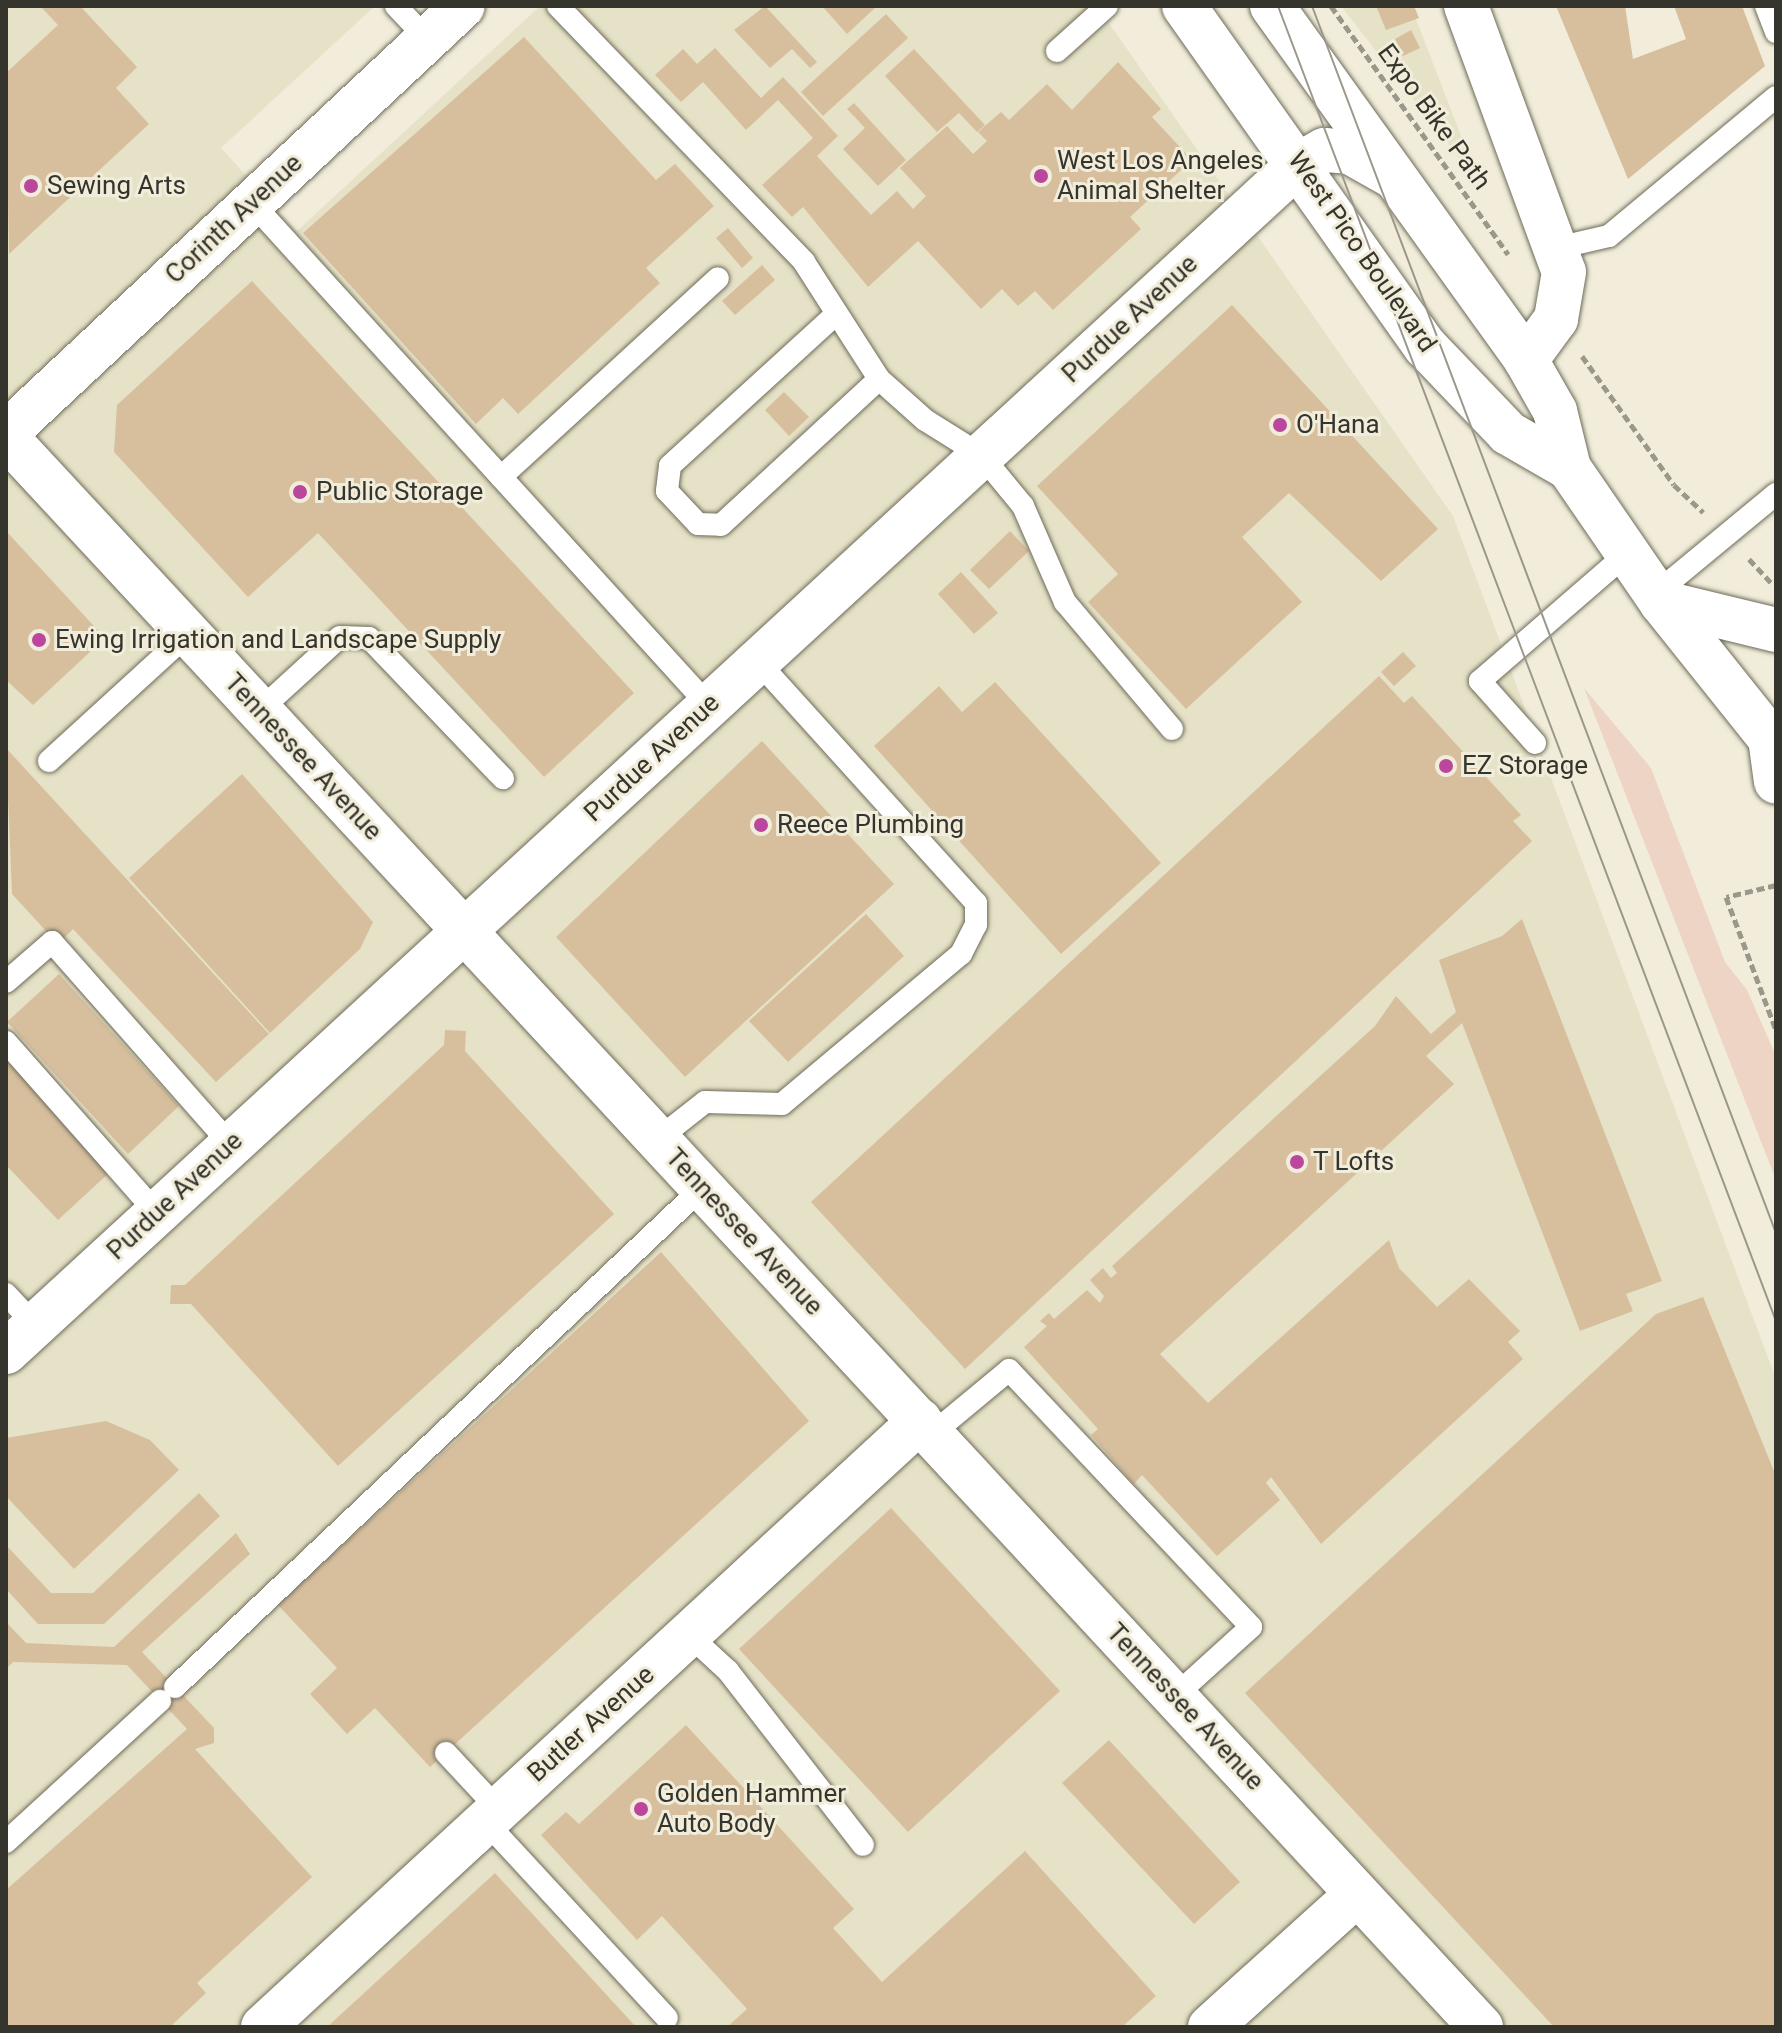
<!DOCTYPE html>
<html>
<head>
<meta charset="utf-8">
<style>
	body { margin:0 }
	#map { position:relative; width:1782px; height:2033px; overflow:hidden; background:#f1edda; font-family:Roboto,sans-serif }
	div>[style] { position:absolute }
	[style*='--x'] { left:calc(var(--x)*1px); top:calc(var(--y)*1px); width:calc(var(--w)*1px); rotate:calc(var(--a)*1deg) }
	.built>* { inset:0; background:#e6e2c7 }
	.green>* { inset:0; background:#eed4c5 }
	.building>* { inset:0; background:#d7bf9e }
	.path>* { height:5px; margin-top:-2.5px; transform-origin:0; background:repeating-linear-gradient(90deg,#9b988b 0 8px,transparent 0 12px) }
	.roads { filter:drop-shadow(0 0 2px #6e6b5a) drop-shadow(0 0 2px #6e6b5a) }
	.lane>* { height:22px; margin:-11px; padding:0 11px; transform-origin:11px; border-radius:11px; background:#fff }
	.street>* { height:44px; margin:-22px; padding:0 22px; transform-origin:22px; border-radius:22px; background:#fff }
	.secondary>* { height:44px; margin:-22px; padding:0 22px; transform-origin:22px; border-radius:22px; background:#fff }
	.tram>* { height:2px; margin:-1px; padding:0 1px; transform-origin:1px; border-radius:1px; background:#9b988b }
	.dots>* { width:22px; height:22px; translate:-50% -50%; box-sizing:border-box; border:4px solid #f1edda; border-radius:50% }
	span { translate:-50% -50%; white-space:nowrap; text-align:center; line-height:1.15; -webkit-text-stroke:6px #f1edda; paint-order:stroke }
	.street-label { font-size:26px; color:#35342d }
	.poi-label { font-size:26px; color:#35342d }
	.left { translate:0 -50%; text-align:left }
	.frame { position:absolute; inset:0; border:8px solid #35342d; pointer-events:none }
</style>
</head>
<body>
<div id="map">
	<div class="built">
		<div style="clip-path:polygon(6px 6px,375px 6px,221px 148px,297px 231px,540px 6px,1097px 6px,1453px 516px,1776px 1379px,1776px 2027px,6px 2027px)"></div>
		<div style="clip-path:polygon(1341px 6px,1411px 6px,1480px 185px)"></div>
	</div>
	<div class="green">
		<div style="clip-path:polygon(1584px 688px,1651px 768px,1725px 962px,1747px 990px,1776px 1056px,1776px 1180px)"></div>
	</div>
	<div class="building">
		<div style="clip-path:polygon(40px 6px,80px 6px,137px 67px,116px 88px,149px 124px,9px 254px,6px 73px,58px 25px)"></div>
		<div style="clip-path:polygon(765px 6px,817px 62px,810px 68px,792px 49px,770px 68px,734px 30px)"></div>
		<div style="clip-path:polygon(822px 6px,877px 6px,847px 34px)"></div>
		<div style="clip-path:polygon(1376px 6px,1414px 6px,1419px 18px,1386px 30px)"></div>
		<div style="clip-path:polygon(1556px 6px,1625px 6px,1633px 59px,1686px 39px,1674px 6px,1742px 6px,1765px 66px,1628px 179px)"></div>
		<div style="clip-path:polygon(886px 14px,908px 38px,823px 116px,801px 92px)"></div>
		<div style="clip-path:polygon(1411px 30px,1420px 48px,1403px 56px,1395px 39px)"></div>
		<div style="clip-path:polygon(524px 37px,656px 180px,675px 164px,714px 206px,646px 268px,660px 283px,518px 414px,503px 398px,476px 424px,303px 233px)"></div>
		<div style="clip-path:polygon(715px 48px,761px 98px,783px 77px,838px 136px,817px 156px,871px 215px,897px 191px,913px 209px,926px 196px,900px 168px,947px 126px,973px 154px,987px 141px,978px 132px,1001px 112px,1009px 120px,1047px 84px,1072px 110px,1118px 62px,1161px 109px,1152px 117px,1192px 160px,1130px 217px,1141px 229px,1053px 310px,1035px 291px,1018px 306px,1002px 289px,981px 309px,918px 241px,868px 287px,803px 207px,792px 217px,762px 185px,813px 138px,778px 100px,746px 130px,703px 82px,681px 102px,655px 75px,683px 49px,697px 64px)"></div>
		<div style="clip-path:polygon(914px 49px,985px 125px,977px 132px,959px 113px,937px 132px,885px 76px)"></div>
		<div style="clip-path:polygon(854px 103px,906px 160px,878px 186px,843px 149px,865px 128px,847px 109px)"></div>
		<div style="clip-path:polygon(728px 228px,753px 258px,742px 268px,716px 238px)"></div>
		<div style="clip-path:polygon(762px 265px,775px 280px,735px 315px,722px 301px)"></div>
		<div style="clip-path:polygon(252px 281px,634px 693px,544px 777px,318px 533px,248px 597px,114px 452px,117px 405px)"></div>
		<div style="clip-path:polygon(1232px 305px,1438px 529px,1381px 581px,1289px 493px,1242px 537px,1302px 602px,1186px 709px,1088px 602px,1118px 574px,1037px 486px)"></div>
		<div style="clip-path:polygon(784px 392px,809px 417px,789px 436px,765px 410px)"></div>
		<div style="clip-path:polygon(6px 531px,105px 638px,33px 705px,6px 680px)"></div>
		<div style="clip-path:polygon(1010px 531px,1029px 551px,989px 589px,970px 570px)"></div>
		<div style="clip-path:polygon(961px 572px,998px 613px,974px 634px,938px 594px)"></div>
		<div style="clip-path:polygon(1403px 652px,1416px 666px,1394px 686px,1381px 672px)"></div>
		<div style="clip-path:polygon(1379px 676px,1404px 703px,1412px 696px,1521px 815px,1513px 821px,1532px 841px,965px 1369px,811px 1202px)"></div>
		<div style="clip-path:polygon(995px 682px,1161px 863px,1061px 954px,874px 746px,939px 686px,962px 712px)"></div>
		<div style="clip-path:polygon(762px 741px,894px 884px,685px 1077px,556px 937px)"></div>
		<div style="clip-path:polygon(6px 748px,269px 1034px,216px 1082px,73px 929px,58px 944px,12px 894px)"></div>
		<div style="clip-path:polygon(242px 774px,373px 922px,360px 949px,270px 1033px,129px 878px)"></div>
		<div style="clip-path:polygon(866px 914px,904px 956px,788px 1062px,749px 1021px)"></div>
		<div style="clip-path:polygon(1522px 919px,1662px 1281px,1626px 1294px,1633px 1311px,1580px 1331px,1462px 1023px,1426px 1056px,1454px 1084px,1160px 1354px,1208px 1403px,1389px 1240px,1399px 1268px,1437px 1307px,1469px 1279px,1520px 1331px,1508px 1342px,1523px 1359px,1321px 1544px,1271px 1477px,1266px 1483px,1280px 1500px,1217px 1556px,1142px 1475px,1134px 1484px,1091px 1435px,1098px 1429px,1024px 1347px,1047px 1326px,1040px 1321px,1049px 1313px,1054px 1319px,1087px 1290px,1100px 1303px,1104px 1296px,1090px 1280px,1103px 1268px,1111px 1278px,1117px 1273px,1112px 1266px,1375px 1026px,1396px 996px,1431px 1034px,1456px 1012px,1439px 960px,1502px 936px)"></div>
		<div style="clip-path:polygon(59px 974px,179px 1106px,128px 1154px,7px 1022px)"></div>
		<div style="clip-path:polygon(445px 1030px,466px 1031px,465px 1051px,614px 1214px,338px 1466px,191px 1304px,170px 1304px,171px 1285px,185px 1285px,444px 1045px)"></div>
		<div style="clip-path:polygon(6px 1059px,110px 1172px,58px 1220px,6px 1165px)"></div>
		<div style="clip-path:polygon(661px 1252px,809px 1421px,430px 1767px,375px 1708px,347px 1734px,310px 1694px,337px 1668px,278px 1605px)"></div>
		<div style="clip-path:polygon(1703px 1297px,1776px 1476px,1776px 2027px,1554px 2027px,1245px 1693px,1656px 1314px)"></div>
		<div style="clip-path:polygon(106px 1421px,150px 1440px,179px 1470px,74px 1569px,6px 1496px,6px 1438px)"></div>
		<div style="clip-path:polygon(199px 1493px,220px 1516px,104px 1624px,38px 1624px,6px 1589px,6px 1545px,51px 1593px,93px 1593px)"></div>
		<div style="clip-path:polygon(891px 1508px,1060px 1691px,908px 1832px,739px 1649px)"></div>
		<div style="clip-path:polygon(236px 1533px,250px 1554px,142px 1652px,214px 1728px,214px 1743px,195px 1749px,312px 1877px,197px 1983px,206px 1993px,170px 2027px,6px 2027px,6px 1890px,187px 1729px,127px 1665px,13px 1662px,6px 1669px,6px 1622px,26px 1643px,114px 1647px)"></div>
		<div style="clip-path:polygon(686px 1725px,854px 1909px,833px 1928px,882px 1982px,1025px 1851px,1156px 1996px,1122px 2027px,727px 2027px,747px 2009px,662px 1916px,637px 1940px,541px 1835px,566px 1812px,579px 1824px)"></div>
		<div style="clip-path:polygon(1109px 1740px,1240px 1882px,1194px 1924px,1062px 1783px)"></div>
		<div style="clip-path:polygon(495px 1873px,636px 2027px,327px 2027px)"></div>
	</div>
	<div class="path">
		<div style="--x:1331;--y:6;--w:305;--a:54.5"></div>
		<div style="--x:1582;--y:356;--w:158;--a:54.5"></div>
		<div style="--x:1674;--y:485;--w:40;--a:43"></div>
		<div style="--x:1749;--y:559;--w:34;--a:47"></div>
		<div style="--x:1776;--y:885;--w:51;--a:166.5"></div>
		<div style="--x:1726;--y:897;--w:142;--a:69.4"></div>
	</div>
	<div class="roads">
		<div class="lane">
			<div style="--x:396;--y:6;--w:44;--a:46.8"></div>
			<div style="--x:558;--y:6;--w:355;--a:46.1"></div>
			<div style="--x:804;--y:262;--w:139;--a:57.3"></div>
			<div style="--x:879;--y:379;--w:62;--a:41.7"></div>
			<div style="--x:925;--y:420;--w:66;--a:32"></div>
			<div style="--x:981;--y:455;--w:66;--a:50.5"></div>
			<div style="--x:1023;--y:506;--w:105;--a:66.4"></div>
			<div style="--x:1065;--y:602;--w:166;--a:49.9"></div>
			<div style="--x:1766;--y:6;--w:28;--a:69"></div>
			<div style="--x:1057;--y:51;--w:67;--a:-42"></div>
			<div style="--x:252;--y:203;--w:680;--a:47.74"></div>
			<div style="--x:1557;--y:248;--w:53;--a:-13"></div>
			<div style="--x:1609;--y:236;--w:217;--a:-39.8"></div>
			<div style="--x:834;--y:316;--w:222;--a:137.6"></div>
			<div style="--x:670;--y:466;--w:25;--a:97"></div>
			<div style="--x:667;--y:491;--w:45;--a:46.8"></div>
			<div style="--x:698;--y:524;--w:23;--a:2"></div>
			<div style="--x:721;--y:525;--w:215;--a:-42.7"></div>
			<div style="--x:501;--y:477;--w:294;--a:-42.5"></div>
			<div style="--x:1655;--y:594;--w:157;--a:-39.6"></div>
			<div style="--x:260;--y:710;--w:108;--a:-42.4"></div>
			<div style="--x:340;--y:637;--w:29;--a:2"></div>
			<div style="--x:369;--y:638;--w:194;--a:46.3"></div>
			<div style="--x:1535;--y:743;--w:83;--a:-131.6"></div>
			<div style="--x:1480;--y:681;--w:196;--a:-40.9"></div>
			<div style="--x:49;--y:761;--w:190;--a:-42.4"></div>
			<div style="--x:6;--y:982;--w:61;--a:-41"></div>
			<div style="--x:52;--y:942;--w:271;--a:48.6"></div>
			<div style="--x:6;--y:1042;--w:228;--a:48.6"></div>
			<div style="--x:658;--y:1139;--w:60;--a:-38.2"></div>
			<div style="--x:705;--y:1102;--w:77;--a:1.5"></div>
			<div style="--x:782;--y:1104;--w:234;--a:-40"></div>
			<div style="--x:961;--y:954;--w:33;--a:-63"></div>
			<div style="--x:976;--y:925;--w:22;--a:-90"></div>
			<div style="--x:976;--y:903;--w:326;--a:-132.1"></div>
			<div style="--x:6;--y:1294;--w:42;--a:46.9"></div>
			<div style="--x:932;--y:1434;--w:100;--a:-39.7"></div>
			<div style="--x:1009;--y:1370;--w:353;--a:46.7"></div>
			<div style="--x:1251;--y:1627;--w:103;--a:137.8"></div>
			<div style="--x:689;--y:1635;--w:53;--a:42.7"></div>
			<div style="--x:728;--y:1671;--w:220;--a:52.2"></div>
			<div style="--x:175;--y:1687;--w:727;--a:-43.44"></div>
			<div style="--x:446;--y:1753;--w:76;--a:47.1"></div>
			<div style="--x:485;--y:1821;--w:268;--a:47.3"></div>
			<div style="--x:6;--y:1842;--w:209;--a:-42.5"></div>
		</div>
		<div class="street">
			<div style="--x:1466;--y:6;--w:283;--a:69.8"></div>
			<div style="--x:1564;--y:272;--w:48;--a:99.7"></div>
			<div style="--x:1556;--y:319;--w:51;--a:126.2"></div>
			<div style="--x:6;--y:433;--w:625;--a:-43.06"></div>
			<div style="--x:6;--y:437;--w:2169;--a:47.15"></div>
			<div style="--x:1770;--y:738;--w:44;--a:82.2"></div>
			<div style="--x:6;--y:1352;--w:1756;--a:-42.58"></div>
			<div style="--x:263;--y:2027;--w:894;--a:-42.69"></div>
			<div style="--x:1210;--y:2027;--w:198;--a:-42.1"></div>
		</div>
		<div class="secondary">
			<div style="--x:1184;--y:6;--w:417;--a:54.7"></div>
			<div style="--x:1425;--y:346;--w:120;--a:46.3"></div>
			<div style="--x:1508;--y:433;--w:70;--a:29.8"></div>
			<div style="--x:1272;--y:6;--w:436;--a:54.3"></div>
			<div style="--x:1526;--y:360;--w:59;--a:60.4"></div>
			<div style="--x:1555;--y:411;--w:59;--a:76.2"></div>
			<div style="--x:1569;--y:468;--w:163;--a:55.5"></div>
			<div style="--x:1661;--y:602;--w:184;--a:51.4"></div>
			<div style="--x:1299;--y:164;--w:29;--a:-29"></div>
			<div style="--x:1324;--y:150;--w:26;--a:4"></div>
			<div style="--x:1350;--y:152;--w:51;--a:29.6"></div>
			<div style="--x:1661;--y:602;--w:118;--a:13.7"></div>
		</div>
	</div>
	<div class="tram">
		<div style="--x:1278;--y:6;--w:1406;--a:69.26"></div>
		<div style="--x:1312;--y:6;--w:1312;--a:69.29"></div>
	</div>
	<div class="dots">
		<div style="left:1041px;top:176px;background:#bb469d"></div>
		<div style="left:31px;top:186px;background:#bb469d"></div>
		<div style="left:1280px;top:425px;background:#bb469d"></div>
		<div style="left:300px;top:492px;background:#bb469d"></div>
		<div style="left:39px;top:640px;background:#bb469d"></div>
		<div style="left:1446px;top:766px;background:#bb469d"></div>
		<div style="left:761px;top:825px;background:#bb469d"></div>
		<div style="left:1297px;top:1162px;background:#bb469d"></div>
		<div style="left:641px;top:1809px;background:#bb469d"></div>
	</div>
	<div class="street-label">
		<span style="left:1434px;top:117px;rotate:54deg">Expo Bike Path</span>
		<span style="left:234px;top:219px;rotate:-43deg">Corinth Avenue</span>
		<span style="left:1362px;top:252px;rotate:55deg">West Pico Boulevard</span>
		<span style="left:1130px;top:319px;rotate:-43deg">Purdue Avenue</span>
		<span style="left:303px;top:757px;rotate:47deg">Tennessee Avenue</span>
		<span style="left:652px;top:758px;rotate:-43deg">Purdue Avenue</span>
		<span style="left:175px;top:1196px;rotate:-43deg">Purdue Avenue</span>
		<span style="left:744px;top:1232px;rotate:47deg">Tennessee Avenue</span>
		<span style="left:1185px;top:1707px;rotate:47deg">Tennessee Avenue</span>
		<span style="left:591px;top:1724px;rotate:-42deg">Butler Avenue</span>
	</div>
	<div class="poi-label">
		<span class="left" style="left:1057px;top:176px">West Los Angeles<br>Animal Shelter</span>
		<span class="left" style="left:47px;top:186px">Sewing Arts</span>
		<span class="left" style="left:1296px;top:425px">O'Hana</span>
		<span class="left" style="left:316px;top:492px">Public Storage</span>
		<span class="left" style="left:55px;top:640px">Ewing Irrigation and Landscape Supply</span>
		<span class="left" style="left:1462px;top:766px">EZ Storage</span>
		<span class="left" style="left:777px;top:825px">Reece Plumbing</span>
		<span class="left" style="left:1313px;top:1162px">T Lofts</span>
		<span class="left" style="left:657px;top:1809px">Golden Hammer<br>Auto Body</span>
	</div>
	<div class="frame"></div>
</div>
</body>
</html>
